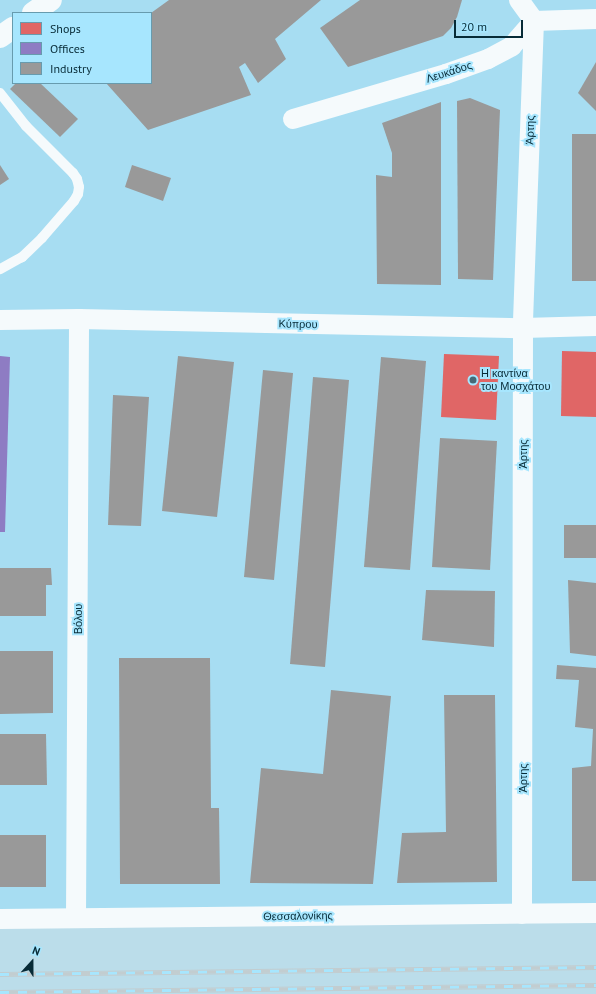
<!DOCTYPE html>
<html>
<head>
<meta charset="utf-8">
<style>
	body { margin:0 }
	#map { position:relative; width:596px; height:994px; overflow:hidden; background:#bbddea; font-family:"PT Sans",sans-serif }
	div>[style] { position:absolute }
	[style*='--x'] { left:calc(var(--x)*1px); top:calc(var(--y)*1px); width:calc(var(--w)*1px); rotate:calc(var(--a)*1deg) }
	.built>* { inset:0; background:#a7ddf2 }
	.shops>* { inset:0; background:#e06666 }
	.offices>* { inset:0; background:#8e7cc3 }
	.industry>* { inset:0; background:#999 }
	.service>* { height:10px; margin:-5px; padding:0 5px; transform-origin:5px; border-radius:5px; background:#f5fafc }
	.minor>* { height:20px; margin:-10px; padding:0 10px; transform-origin:10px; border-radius:10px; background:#f5fafc }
	.primary>* { height:22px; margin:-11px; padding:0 11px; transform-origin:11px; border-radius:11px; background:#f5fafc }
	.rail>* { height:4.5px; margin-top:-2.25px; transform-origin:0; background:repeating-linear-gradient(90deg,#a7e6fe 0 9px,#c2cdd0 0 18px); box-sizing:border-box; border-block:1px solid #c2cdd0 }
	.dots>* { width:11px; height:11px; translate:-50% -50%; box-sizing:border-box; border:2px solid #a7e6fe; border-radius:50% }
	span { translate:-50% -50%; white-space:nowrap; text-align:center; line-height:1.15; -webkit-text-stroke:4px #a7e6fe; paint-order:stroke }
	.street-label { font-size:11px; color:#072b37 }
	.poi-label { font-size:11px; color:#072b37 }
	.left { translate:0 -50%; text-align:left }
	.legend { position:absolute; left:12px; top:12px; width:140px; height:72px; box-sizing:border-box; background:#a7e6fe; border:1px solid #679bae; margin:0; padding:5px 7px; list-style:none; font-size:12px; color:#072b37 }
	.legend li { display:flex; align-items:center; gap:8px; height:20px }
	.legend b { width:20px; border:1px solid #679bae }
	.north { position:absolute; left:12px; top:942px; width:40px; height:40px; -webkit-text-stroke:3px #a7e6fe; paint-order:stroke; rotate:21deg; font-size:11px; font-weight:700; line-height:16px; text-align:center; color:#072b37 }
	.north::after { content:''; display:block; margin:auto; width:14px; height:18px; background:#072b37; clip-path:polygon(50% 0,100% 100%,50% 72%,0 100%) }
	.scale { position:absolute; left:454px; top:20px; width:69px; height:18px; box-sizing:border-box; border:2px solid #072b37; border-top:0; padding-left:5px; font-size:12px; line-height:14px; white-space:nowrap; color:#072b37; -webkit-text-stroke:3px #a7e6fe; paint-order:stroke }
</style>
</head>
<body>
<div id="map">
	<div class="built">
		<div style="clip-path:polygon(evenodd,0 0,596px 0,596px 916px,0 921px,0 0,13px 13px,151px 13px,151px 83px,13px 83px,13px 13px)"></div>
	</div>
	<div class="shops">
		<div style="clip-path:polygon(562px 351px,596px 352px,596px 417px,561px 416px)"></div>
		<div style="clip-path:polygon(444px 354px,499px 356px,496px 420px,441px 417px)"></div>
	</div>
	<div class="offices">
		<div style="clip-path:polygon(0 356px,10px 357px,5px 532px,0 532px)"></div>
	</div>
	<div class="industry">
		<div style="clip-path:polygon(169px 0,321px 0,275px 39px,286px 59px,258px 83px,245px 63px,239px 67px,251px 95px,148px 130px,106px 83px,151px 83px,151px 13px)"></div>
		<div style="clip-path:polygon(360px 0,462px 0,457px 17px,451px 28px,443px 36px,348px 67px,320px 28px)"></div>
		<div style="clip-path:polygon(596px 62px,596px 111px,578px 93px)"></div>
		<div style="clip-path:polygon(16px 83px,40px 83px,78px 119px,60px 137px,10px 89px)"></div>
		<div style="clip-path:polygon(470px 98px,500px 110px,493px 280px,458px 279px,457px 101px)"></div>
		<div style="clip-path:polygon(441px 102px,441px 285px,377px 284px,376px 175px,392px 177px,392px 153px,382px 123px)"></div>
		<div style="clip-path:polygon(572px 134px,596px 134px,596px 281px,572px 281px)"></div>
		<div style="clip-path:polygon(0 165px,9px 179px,0 185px)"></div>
		<div style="clip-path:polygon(132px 165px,171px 178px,163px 201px,125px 187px)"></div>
		<div style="clip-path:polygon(178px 356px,234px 362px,217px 517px,162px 511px)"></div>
		<div style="clip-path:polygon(381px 357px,426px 361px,410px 570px,364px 567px)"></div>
		<div style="clip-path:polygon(263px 370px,293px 373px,274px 580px,244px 577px)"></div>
		<div style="clip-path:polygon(313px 377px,349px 380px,325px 667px,290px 664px)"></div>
		<div style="clip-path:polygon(113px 395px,149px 397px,141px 526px,108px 525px)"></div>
		<div style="clip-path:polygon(440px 438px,497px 441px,490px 570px,432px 567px)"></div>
		<div style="clip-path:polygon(564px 525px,596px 525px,596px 558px,564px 558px)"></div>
		<div style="clip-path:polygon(0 568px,51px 568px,52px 585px,46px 585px,46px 616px,0 616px)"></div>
		<div style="clip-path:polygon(568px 580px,596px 583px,596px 656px,570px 653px)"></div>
		<div style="clip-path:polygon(426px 590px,495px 591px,494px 647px,422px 640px)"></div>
		<div style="clip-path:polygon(0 651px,53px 651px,53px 713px,0 714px)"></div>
		<div style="clip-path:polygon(119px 658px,210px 658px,211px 808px,219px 808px,220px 884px,120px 884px)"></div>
		<div style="clip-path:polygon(557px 665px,596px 668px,596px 881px,572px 881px,572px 768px,591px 766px,593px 729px,575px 727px,579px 680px,556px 679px)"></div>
		<div style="clip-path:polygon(331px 690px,391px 696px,373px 884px,250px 883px,261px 768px,323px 774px)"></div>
		<div style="clip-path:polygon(444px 695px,495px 695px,497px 882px,397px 883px,402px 833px,446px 832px)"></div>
		<div style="clip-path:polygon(0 734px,46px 734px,47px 785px,0 785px)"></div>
		<div style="clip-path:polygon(0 835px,46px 835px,46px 887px,0 887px)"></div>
	</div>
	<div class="service">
		<div style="--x:0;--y:93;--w:42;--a:51.8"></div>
		<div style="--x:26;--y:126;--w:66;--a:45"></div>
		<div style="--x:73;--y:173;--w:7;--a:56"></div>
		<div style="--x:77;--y:179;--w:8;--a:76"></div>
		<div style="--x:79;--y:187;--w:7;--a:98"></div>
		<div style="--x:78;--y:194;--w:8;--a:120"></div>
		<div style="--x:74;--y:201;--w:49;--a:130.9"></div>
		<div style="--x:42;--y:238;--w:28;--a:136"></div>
		<div style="--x:22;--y:257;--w:25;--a:151"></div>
	</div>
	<div class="minor">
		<div style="--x:519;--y:0;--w:26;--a:54"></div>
		<div style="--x:534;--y:21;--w:307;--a:92.1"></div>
		<div style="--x:523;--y:328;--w:586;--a:90.1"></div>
		<div style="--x:293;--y:119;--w:159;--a:-16.4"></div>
		<div style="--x:446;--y:74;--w:45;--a:-19.7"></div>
		<div style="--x:488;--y:59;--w:27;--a:-28"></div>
		<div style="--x:512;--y:46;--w:33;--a:-49"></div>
		<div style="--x:534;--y:21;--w:62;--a:-1.8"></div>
		<div style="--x:0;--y:320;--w:79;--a:-0.7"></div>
		<div style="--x:79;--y:319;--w:444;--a:1.2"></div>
		<div style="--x:523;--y:328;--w:73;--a:-1.6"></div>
		<div style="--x:76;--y:918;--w:599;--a:-89.71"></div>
		<div style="--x:0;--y:919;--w:596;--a:-0.58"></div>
	</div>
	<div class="primary">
		<div style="--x:33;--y:13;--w:22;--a:-36"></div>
		<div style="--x:0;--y:37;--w:16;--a:-35"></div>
	</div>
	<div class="rail">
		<div style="--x:0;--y:974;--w:596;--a:-0.67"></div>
		<div style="--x:0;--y:992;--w:596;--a:-0.67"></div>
	</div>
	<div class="dots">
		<div style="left:473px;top:380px;background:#466976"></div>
	</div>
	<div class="street-label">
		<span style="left:449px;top:72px;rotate:-18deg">Λευκάδος</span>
		<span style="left:530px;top:130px;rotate:-88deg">Άρτης</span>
		<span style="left:298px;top:324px;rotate:1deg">Κύπρου</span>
		<span style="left:523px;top:454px;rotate:-90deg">Άρτης</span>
		<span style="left:78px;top:619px;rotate:-90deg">Βόλου</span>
		<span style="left:523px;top:778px;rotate:-90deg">Άρτης</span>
		<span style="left:298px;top:916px;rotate:-1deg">Θεσσαλονίκης</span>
	</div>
	<div class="poi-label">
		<span class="left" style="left:481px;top:380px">Η καντίνα<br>του Μοσχάτου</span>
	</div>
	<ul class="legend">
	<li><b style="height:11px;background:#e06666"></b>Shops</li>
	<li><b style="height:11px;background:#8e7cc3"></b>Offices</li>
	<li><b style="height:11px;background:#999"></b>Industry</li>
	</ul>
	<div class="north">N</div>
	<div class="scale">20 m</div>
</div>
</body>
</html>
